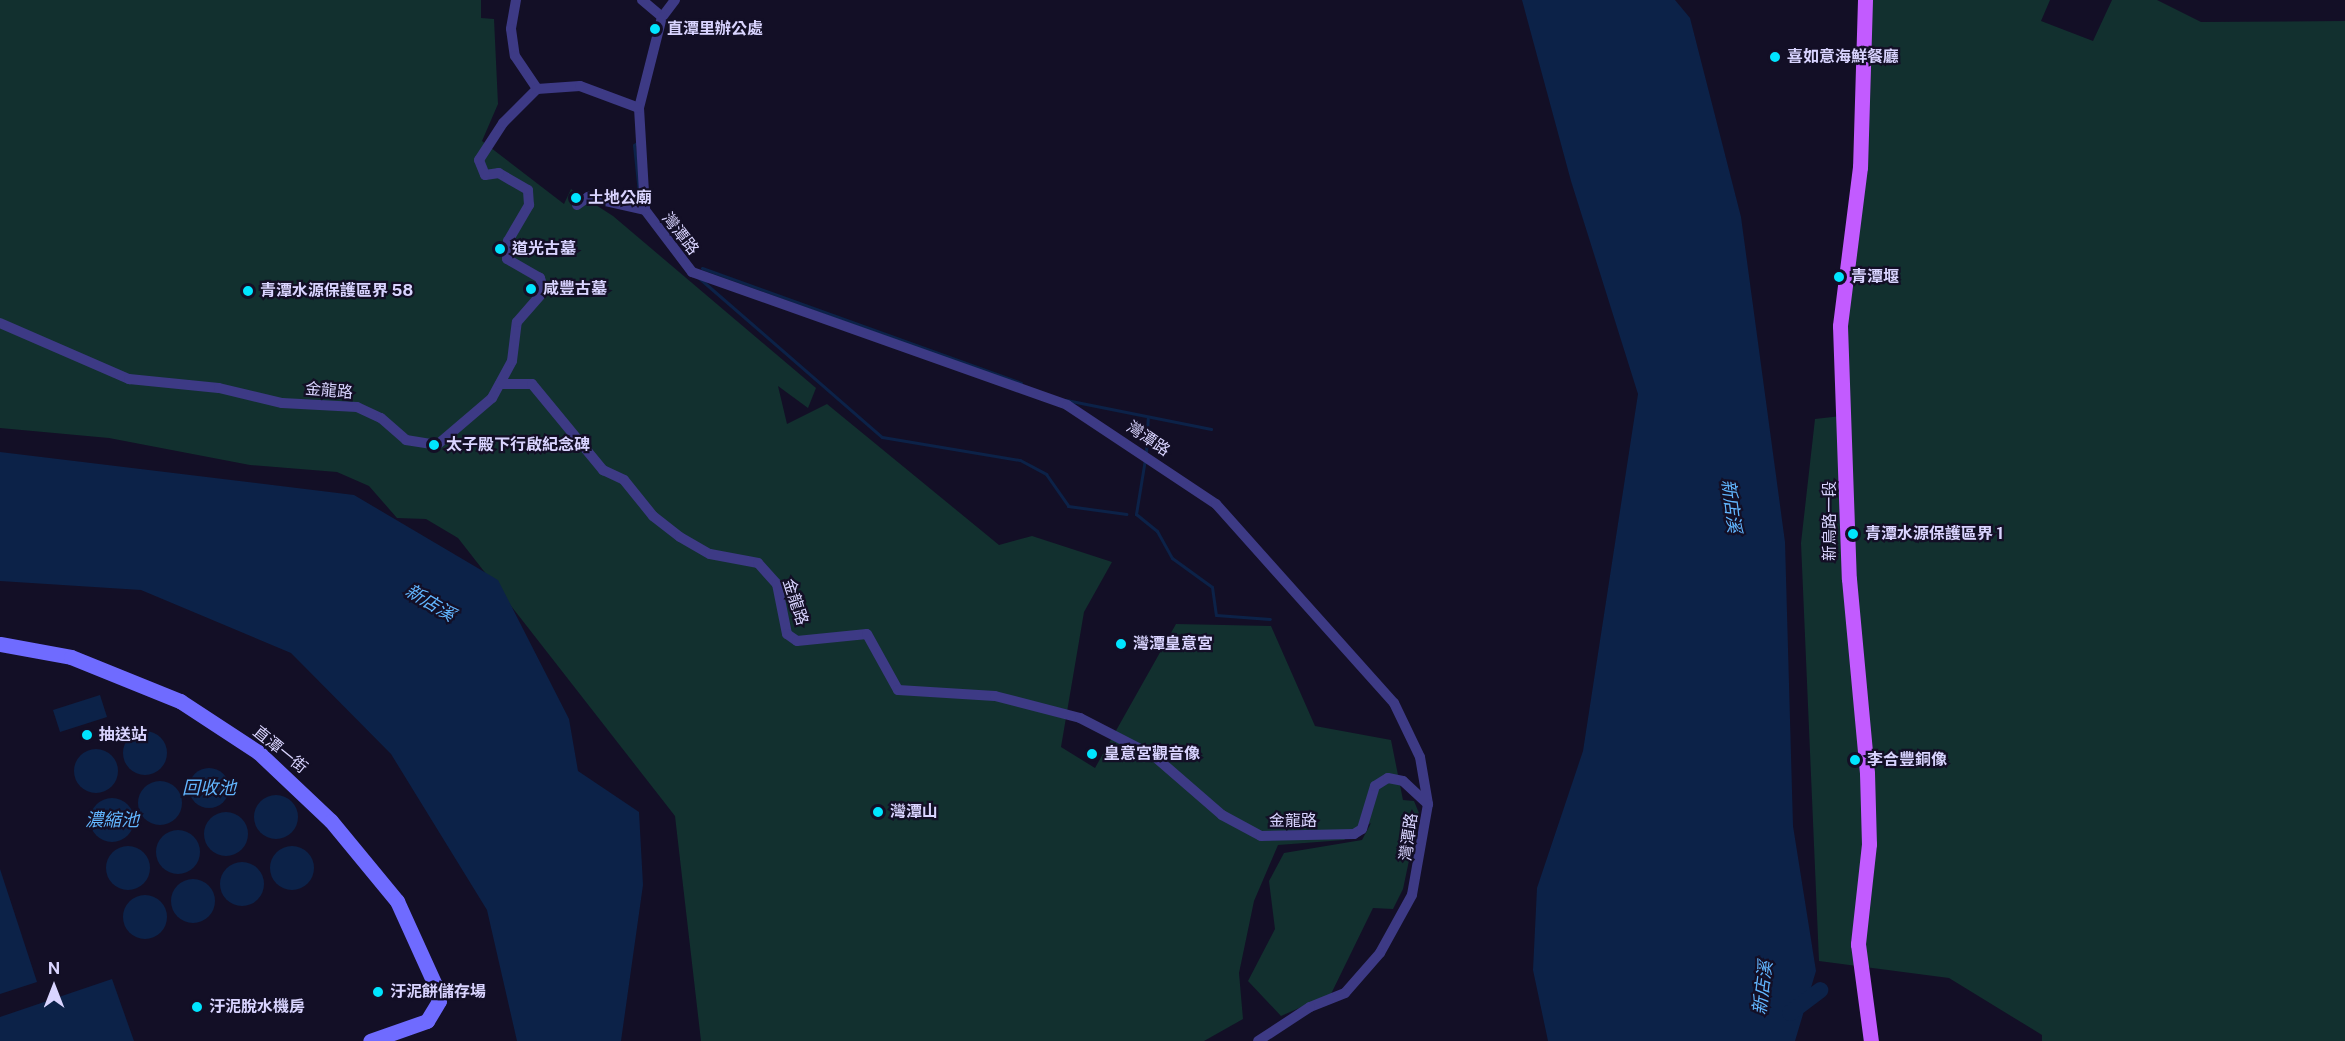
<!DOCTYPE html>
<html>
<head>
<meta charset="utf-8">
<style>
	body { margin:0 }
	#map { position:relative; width:2345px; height:1041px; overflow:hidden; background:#130f26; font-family:"Public Sans","Noto Sans TC",sans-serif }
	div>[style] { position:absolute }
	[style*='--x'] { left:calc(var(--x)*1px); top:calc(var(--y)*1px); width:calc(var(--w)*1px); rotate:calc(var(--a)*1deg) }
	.green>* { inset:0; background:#12302f }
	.water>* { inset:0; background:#0c2248 }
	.round { border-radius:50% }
	.stream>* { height:3px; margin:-1.5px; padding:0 1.5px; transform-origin:1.5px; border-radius:1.5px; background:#0c2248 }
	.river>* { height:16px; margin:-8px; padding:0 8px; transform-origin:8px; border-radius:8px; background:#0c2248 }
	.street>* { height:10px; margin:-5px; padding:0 5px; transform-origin:5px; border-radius:5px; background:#3d3a85 }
	.secondary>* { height:15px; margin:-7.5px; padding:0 7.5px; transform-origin:7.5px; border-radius:7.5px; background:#6f6bff }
	.primary>* { height:15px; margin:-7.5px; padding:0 7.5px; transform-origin:7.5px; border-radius:7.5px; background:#c25bff }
	.dots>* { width:16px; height:16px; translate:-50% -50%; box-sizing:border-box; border:3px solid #130f26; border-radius:50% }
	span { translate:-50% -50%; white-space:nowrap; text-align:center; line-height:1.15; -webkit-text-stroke:4.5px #130f26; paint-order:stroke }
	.poi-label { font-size:16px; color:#d9d4ff; font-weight:700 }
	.left { translate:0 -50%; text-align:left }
	.street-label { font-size:16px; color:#d9d4ff }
	.water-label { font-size:18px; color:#62b6ff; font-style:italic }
	.north { position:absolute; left:24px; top:957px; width:60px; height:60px; -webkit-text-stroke:4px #130f26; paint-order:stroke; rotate:0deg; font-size:16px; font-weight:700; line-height:24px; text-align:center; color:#d9d4ff }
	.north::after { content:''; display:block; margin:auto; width:21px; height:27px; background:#d9d4ff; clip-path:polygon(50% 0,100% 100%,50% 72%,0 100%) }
</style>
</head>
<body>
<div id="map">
	<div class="green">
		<div style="clip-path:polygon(0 0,481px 0,481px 18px,494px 19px,498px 104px,482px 141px,564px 204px,571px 189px,613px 216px,816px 388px,808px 408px,778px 386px,787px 424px,827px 404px,999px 545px,1032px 536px,1112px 562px,1084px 612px,1061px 747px,1095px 768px,1176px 624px,1271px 626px,1315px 726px,1391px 740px,1403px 800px,1414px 801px,1419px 813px,1403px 889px,1393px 909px,1373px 908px,1331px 994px,1281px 1016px,1248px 981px,1275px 929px,1269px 881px,1284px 853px,1362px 840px,1371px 823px,1344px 840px,1278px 845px,1254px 901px,1239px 973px,1243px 1019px,1204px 1041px,701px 1041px,675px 816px,458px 538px,426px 519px,397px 518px,369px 486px,337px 472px,250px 465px,109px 438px,0 428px)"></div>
		<div style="clip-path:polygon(1869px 0,2050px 0,2041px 21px,2093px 41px,2112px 0,2157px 0,2201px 22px,2345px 21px,2345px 1041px,2042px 1041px,2042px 1035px,1949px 978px,1819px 961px,1801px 543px,1815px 419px,1850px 415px,1841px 316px)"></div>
	</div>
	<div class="water">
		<div style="clip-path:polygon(1522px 0,1675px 0,1690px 18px,1741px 217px,1785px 542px,1793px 826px,1816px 971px,1795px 1041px,1548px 1041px,1533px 970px,1537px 888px,1583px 751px,1638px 394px,1571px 181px)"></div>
		<div style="clip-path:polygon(0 452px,354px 495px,498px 580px,569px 719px,578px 771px,639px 812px,643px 885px,621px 1041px,517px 1041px,487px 910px,391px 754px,291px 653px,141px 590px,0 581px)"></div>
		<div style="clip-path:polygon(100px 695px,107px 717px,60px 732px,53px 710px)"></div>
		<div class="round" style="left:123px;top:731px;width:44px;height:44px"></div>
		<div class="round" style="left:74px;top:749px;width:44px;height:44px"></div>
		<div class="round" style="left:189px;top:768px;width:40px;height:40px"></div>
		<div class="round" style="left:138px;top:781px;width:44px;height:44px"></div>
		<div class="round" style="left:254px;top:795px;width:44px;height:44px"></div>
		<div class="round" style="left:90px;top:798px;width:44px;height:44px"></div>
		<div class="round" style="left:204px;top:812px;width:44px;height:44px"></div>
		<div class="round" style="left:156px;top:830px;width:44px;height:44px"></div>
		<div class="round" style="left:106px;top:846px;width:44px;height:44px"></div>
		<div class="round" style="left:270px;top:846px;width:44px;height:44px"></div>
		<div class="round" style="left:220px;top:862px;width:44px;height:44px"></div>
		<div style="clip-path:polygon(0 869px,37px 982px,0 994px)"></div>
		<div class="round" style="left:171px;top:879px;width:44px;height:44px"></div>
		<div class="round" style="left:123px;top:895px;width:44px;height:44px"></div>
		<div style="clip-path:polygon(112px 979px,134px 1041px,0 1041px,0 1017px)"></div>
	</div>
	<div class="stream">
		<div style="--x:640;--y:202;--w:57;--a:-96"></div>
		<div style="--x:634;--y:145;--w:7;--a:-34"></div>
		<div style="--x:702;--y:268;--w:339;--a:19.8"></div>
		<div style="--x:699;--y:278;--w:242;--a:41"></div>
		<div style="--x:882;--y:437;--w:140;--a:9.5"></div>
		<div style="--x:1020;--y:460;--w:30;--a:28"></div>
		<div style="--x:1046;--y:474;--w:39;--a:55"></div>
		<div style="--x:1068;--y:506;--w:59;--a:7.9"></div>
		<div style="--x:1066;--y:400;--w:148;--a:11.3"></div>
		<div style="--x:1146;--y:452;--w:34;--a:-87"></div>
		<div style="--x:1145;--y:459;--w:56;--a:99.3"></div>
		<div style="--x:1136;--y:514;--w:27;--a:39"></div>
		<div style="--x:1157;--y:531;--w:31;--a:61"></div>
		<div style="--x:1172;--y:558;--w:49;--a:35.9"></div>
		<div style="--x:1212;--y:587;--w:28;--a:82"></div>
		<div style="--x:1216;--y:615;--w:54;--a:4.2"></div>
	</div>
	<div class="river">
		<div style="--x:1790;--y:1013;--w:38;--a:-37"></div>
	</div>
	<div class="street">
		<div style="--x:516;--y:0;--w:29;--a:100"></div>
		<div style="--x:511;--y:29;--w:27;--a:82"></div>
		<div style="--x:515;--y:56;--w:40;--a:56"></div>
		<div style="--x:642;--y:0;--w:26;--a:40"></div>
		<div style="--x:675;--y:0;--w:21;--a:127"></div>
		<div style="--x:662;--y:17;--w:94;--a:104.2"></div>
		<div style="--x:639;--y:108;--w:102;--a:86.6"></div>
		<div style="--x:645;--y:210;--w:78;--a:52.8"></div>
		<div style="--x:692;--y:272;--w:398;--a:19.5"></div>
		<div style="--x:1067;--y:405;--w:179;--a:33.6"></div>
		<div style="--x:1216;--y:504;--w:267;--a:48.2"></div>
		<div style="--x:1394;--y:703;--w:60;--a:64.3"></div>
		<div style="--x:1420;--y:757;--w:48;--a:80.3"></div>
		<div style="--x:1428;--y:804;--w:92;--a:100"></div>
		<div style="--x:1412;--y:895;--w:66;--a:118.9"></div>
		<div style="--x:1380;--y:953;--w:53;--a:131.2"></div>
		<div style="--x:1345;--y:993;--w:38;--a:158"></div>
		<div style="--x:1310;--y:1007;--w:62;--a:146.8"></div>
		<div style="--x:577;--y:205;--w:14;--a:-36"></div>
		<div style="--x:588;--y:197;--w:58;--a:12.8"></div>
		<div style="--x:0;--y:323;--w:141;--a:23.5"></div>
		<div style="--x:129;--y:379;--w:90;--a:5.7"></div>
		<div style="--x:219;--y:388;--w:65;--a:13.4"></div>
		<div style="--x:282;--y:403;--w:75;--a:3.1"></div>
		<div style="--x:357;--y:407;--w:26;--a:25"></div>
		<div style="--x:381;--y:418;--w:33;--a:41"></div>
		<div style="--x:406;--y:440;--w:31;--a:9"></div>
		<div style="--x:437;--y:445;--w:72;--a:-40.5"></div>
		<div style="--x:492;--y:398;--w:42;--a:-61.6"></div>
		<div style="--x:512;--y:361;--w:39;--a:-83"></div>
		<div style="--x:517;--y:322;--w:41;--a:-48.9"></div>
		<div style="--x:544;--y:291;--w:14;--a:-107"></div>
		<div style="--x:540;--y:278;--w:38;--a:-150"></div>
		<div style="--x:507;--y:259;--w:18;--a:-87"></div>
		<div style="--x:508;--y:241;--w:42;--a:-59.7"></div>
		<div style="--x:529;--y:205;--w:15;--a:-94"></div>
		<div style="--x:528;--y:190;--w:34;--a:-150"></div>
		<div style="--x:499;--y:173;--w:14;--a:172"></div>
		<div style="--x:485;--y:175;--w:16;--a:-112"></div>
		<div style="--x:479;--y:160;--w:44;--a:-57"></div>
		<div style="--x:503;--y:123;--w:48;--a:-45"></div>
		<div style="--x:537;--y:89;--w:43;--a:-4"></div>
		<div style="--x:580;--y:86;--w:63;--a:20.4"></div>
		<div style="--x:500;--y:384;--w:32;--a:0"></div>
		<div style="--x:532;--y:384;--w:112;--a:50.5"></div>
		<div style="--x:603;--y:470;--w:23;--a:25"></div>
		<div style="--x:624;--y:480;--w:46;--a:51.1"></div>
		<div style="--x:653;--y:516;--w:34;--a:38"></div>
		<div style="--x:680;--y:537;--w:34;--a:30"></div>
		<div style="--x:710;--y:554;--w:49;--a:10.6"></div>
		<div style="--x:758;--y:563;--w:28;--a:48"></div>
		<div style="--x:777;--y:584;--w:51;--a:78.7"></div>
		<div style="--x:787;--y:634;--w:12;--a:35"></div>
		<div style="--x:797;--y:641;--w:70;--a:-5.7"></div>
		<div style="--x:867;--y:634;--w:64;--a:61"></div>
		<div style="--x:898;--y:690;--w:97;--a:3.5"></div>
		<div style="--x:995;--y:696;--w:88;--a:14.5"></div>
		<div style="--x:1080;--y:718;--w:83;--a:27.2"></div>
		<div style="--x:1154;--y:756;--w:90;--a:40.9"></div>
		<div style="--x:1222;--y:815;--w:44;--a:28.3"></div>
		<div style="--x:1261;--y:836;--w:93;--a:-1.2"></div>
		<div style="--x:1354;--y:834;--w:9;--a:-32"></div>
		<div style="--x:1362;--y:829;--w:45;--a:-73.2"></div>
		<div style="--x:1375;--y:786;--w:15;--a:-32"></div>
		<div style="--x:1388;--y:778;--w:15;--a:11"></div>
		<div style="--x:1403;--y:781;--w:34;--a:43"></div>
	</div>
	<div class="secondary">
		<div style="--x:0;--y:644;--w:72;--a:10.4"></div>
		<div style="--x:71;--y:657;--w:118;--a:22"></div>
		<div style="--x:180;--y:701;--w:93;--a:33.2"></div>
		<div style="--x:258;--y:752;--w:100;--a:43.4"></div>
		<div style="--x:331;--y:821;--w:104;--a:50.5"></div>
		<div style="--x:397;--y:901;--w:97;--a:65.6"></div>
		<div style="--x:437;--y:989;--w:12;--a:81"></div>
		<div style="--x:439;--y:1001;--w:23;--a:121"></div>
		<div style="--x:427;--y:1021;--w:60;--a:160.7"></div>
	</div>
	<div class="primary">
		<div style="--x:1865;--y:0;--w:167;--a:91.7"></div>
		<div style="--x:1860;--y:167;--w:160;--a:97.2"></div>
		<div style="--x:1840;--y:326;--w:253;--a:88"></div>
		<div style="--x:1849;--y:579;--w:195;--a:84.7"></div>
		<div style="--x:1867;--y:773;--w:71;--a:88.4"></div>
		<div style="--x:1869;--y:844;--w:101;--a:96.3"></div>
		<div style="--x:1858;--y:944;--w:98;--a:82.4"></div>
	</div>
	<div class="dots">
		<div style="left:655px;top:29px;background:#00e5ff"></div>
		<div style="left:1775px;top:57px;background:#00e5ff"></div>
		<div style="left:576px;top:198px;background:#00e5ff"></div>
		<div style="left:500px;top:249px;background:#00e5ff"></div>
		<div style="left:1839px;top:277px;background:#00e5ff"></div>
		<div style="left:531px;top:289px;background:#00e5ff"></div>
		<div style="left:248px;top:291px;background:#00e5ff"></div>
		<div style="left:434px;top:445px;background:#00e5ff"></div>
		<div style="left:1853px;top:534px;background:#00e5ff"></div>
		<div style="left:1121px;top:644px;background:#00e5ff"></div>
		<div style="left:87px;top:735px;background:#00e5ff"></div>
		<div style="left:1092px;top:754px;background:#00e5ff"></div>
		<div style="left:1855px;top:760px;background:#00e5ff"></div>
		<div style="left:878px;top:812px;background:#00e5ff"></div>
		<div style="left:378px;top:992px;background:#00e5ff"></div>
		<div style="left:197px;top:1007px;background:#00e5ff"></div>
	</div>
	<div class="poi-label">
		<span class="left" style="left:667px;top:29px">直潭里辦公處</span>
		<span class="left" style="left:1787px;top:57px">喜如意海鮮餐廳</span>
		<span class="left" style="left:588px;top:198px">土地公廟</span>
		<span class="left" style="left:512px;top:249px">道光古墓</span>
		<span class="left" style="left:1851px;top:277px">青潭堰</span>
		<span class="left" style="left:543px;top:289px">咸豐古墓</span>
		<span class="left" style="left:260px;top:291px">青潭水源保護區界 58</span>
		<span class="left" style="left:446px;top:445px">太子殿下行啟紀念碑</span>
		<span class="left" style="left:1865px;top:534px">青潭水源保護區界 1</span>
		<span class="left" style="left:1133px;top:644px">灣潭皇意宮</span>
		<span class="left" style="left:99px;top:735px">抽送站</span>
		<span class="left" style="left:1104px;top:754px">皇意宮觀音像</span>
		<span class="left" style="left:1867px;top:760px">李合豐銅像</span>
		<span class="left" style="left:890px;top:812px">灣潭山</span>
		<span class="left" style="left:390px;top:992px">汙泥餅儲存場</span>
		<span class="left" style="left:209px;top:1007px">汙泥脫水機房</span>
	</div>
	<div class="street-label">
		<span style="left:680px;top:234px;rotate:52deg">灣潭路</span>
		<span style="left:329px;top:391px;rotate:5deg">金龍路</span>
		<span style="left:1148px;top:439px;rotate:34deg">灣潭路</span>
		<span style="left:1830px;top:521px;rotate:-90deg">新烏路一段</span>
		<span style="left:795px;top:602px;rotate:72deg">金龍路</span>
		<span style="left:280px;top:750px;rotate:39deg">直潭一街</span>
		<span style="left:1293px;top:821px">金龍路</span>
		<span style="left:1409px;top:837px;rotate:-82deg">灣潭路</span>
	</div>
	<div class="water-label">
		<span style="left:1731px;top:506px;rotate:83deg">新店溪</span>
		<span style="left:430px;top:603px;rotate:31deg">新店溪</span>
		<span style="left:209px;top:788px">回收池</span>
		<span style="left:112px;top:820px">濃縮池</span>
		<span style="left:1763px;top:988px;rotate:-83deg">新店溪</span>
	</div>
	<div class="north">N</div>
</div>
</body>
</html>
